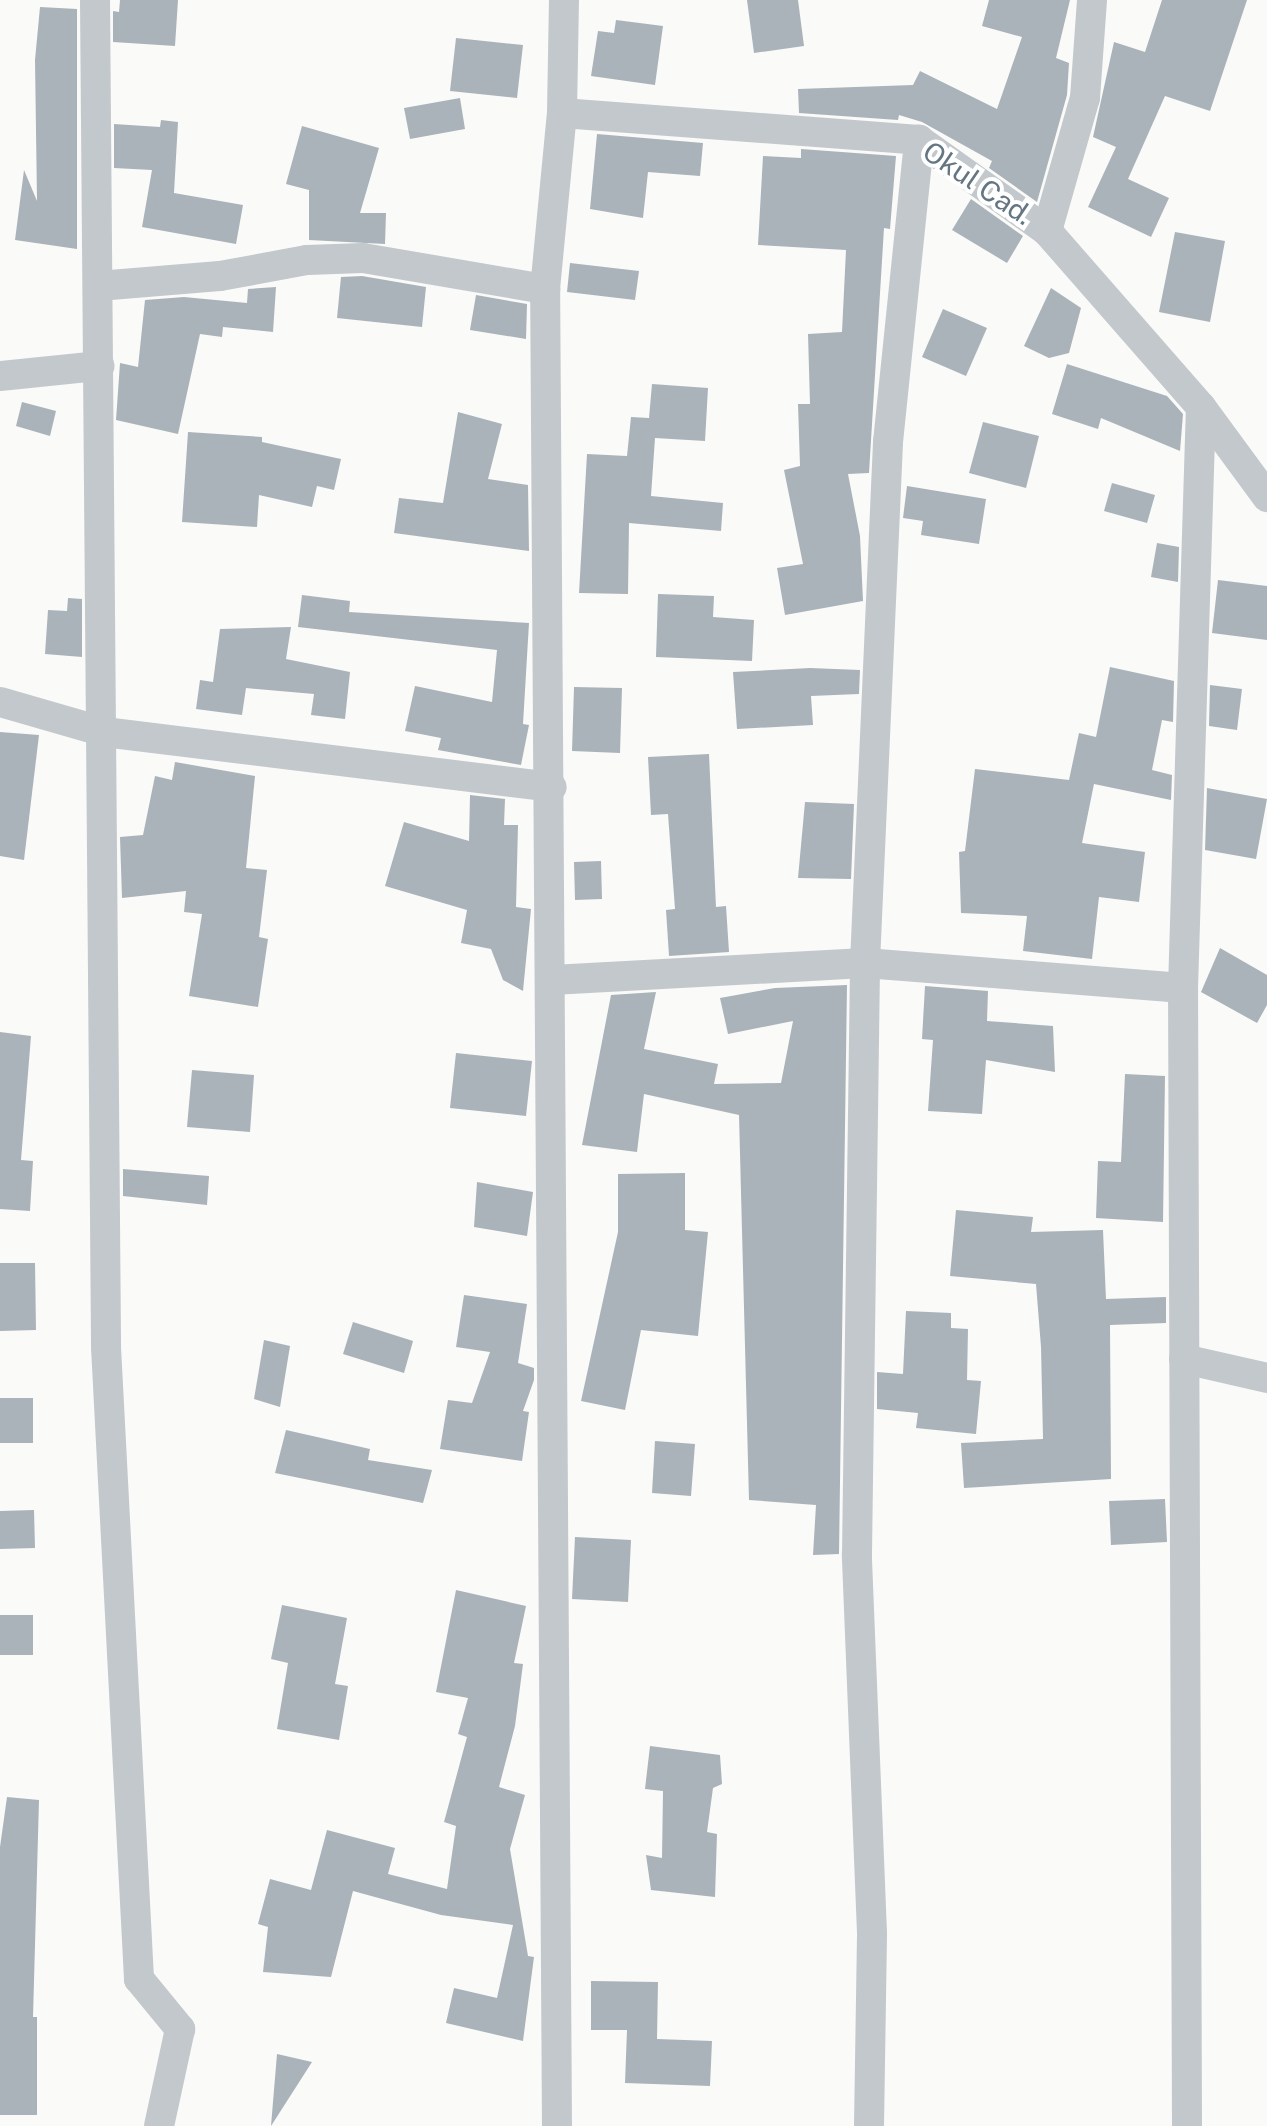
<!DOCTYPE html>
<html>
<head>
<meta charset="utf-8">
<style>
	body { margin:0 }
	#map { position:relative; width:1267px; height:2126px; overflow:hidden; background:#fafaf8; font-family:"Public Sans",sans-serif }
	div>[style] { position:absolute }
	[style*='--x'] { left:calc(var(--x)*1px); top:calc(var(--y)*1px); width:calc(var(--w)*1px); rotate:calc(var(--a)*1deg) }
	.building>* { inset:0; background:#aab3b9 }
	.minor>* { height:30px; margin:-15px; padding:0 15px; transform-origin:15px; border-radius:15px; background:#c3c8cc }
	span { translate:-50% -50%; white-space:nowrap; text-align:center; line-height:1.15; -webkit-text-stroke:8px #fff; paint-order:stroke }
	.street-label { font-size:28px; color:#657683 }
</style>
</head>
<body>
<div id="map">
	<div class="building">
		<div style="clip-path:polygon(120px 0,178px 0,175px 46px,113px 42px,113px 11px,119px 12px)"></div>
		<div style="clip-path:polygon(747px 0,798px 0,804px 46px,754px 53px)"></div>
		<div style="clip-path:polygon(989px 0,1070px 0,1056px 58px,1069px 63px,1067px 95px,1037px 202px,989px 168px,992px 161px,922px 122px,899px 115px,898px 120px,799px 113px,798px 89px,913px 85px,920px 71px,997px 109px,1022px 37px,982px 26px)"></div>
		<div style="clip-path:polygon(1162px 0,1247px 0,1210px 111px,1165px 96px,1128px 179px,1169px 198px,1151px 237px,1088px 207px,1116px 147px,1093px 137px,1114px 42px,1145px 52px)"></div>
		<div style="clip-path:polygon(40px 7px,77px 9px,77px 249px,15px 240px,24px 170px,37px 201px,35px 60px)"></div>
		<div style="clip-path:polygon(616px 20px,663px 26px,655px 85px,591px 76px,598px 31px,614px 33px)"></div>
		<div style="clip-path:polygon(456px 38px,523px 45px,517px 98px,450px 91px)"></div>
		<div style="clip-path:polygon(460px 98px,465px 129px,410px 139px,404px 108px)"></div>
		<div style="clip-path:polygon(161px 120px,178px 122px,174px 193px,243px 205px,236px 244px,142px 227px,152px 170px,114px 168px,114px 124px,160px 127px)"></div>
		<div style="clip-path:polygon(302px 126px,379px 148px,360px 213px,386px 213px,385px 244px,309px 240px,309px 190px,286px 184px)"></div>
		<div style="clip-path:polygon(597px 134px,703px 143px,700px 176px,648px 172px,643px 218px,590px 209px)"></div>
		<div style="clip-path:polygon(801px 149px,896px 156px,890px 229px,884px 228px,869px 473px,848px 474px,860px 536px,863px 601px,785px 615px,777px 568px,803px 564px,784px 470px,800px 466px,798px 404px,810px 404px,808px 334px,842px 332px,846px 250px,758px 245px,763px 156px,801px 158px)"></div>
		<div style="clip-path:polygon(971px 199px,1023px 236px,1007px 263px,952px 230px)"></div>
		<div style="clip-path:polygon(1175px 232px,1225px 241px,1210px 322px,1159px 312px)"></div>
		<div style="clip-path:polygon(570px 263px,639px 271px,635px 300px,567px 292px)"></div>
		<div style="clip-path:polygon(362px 276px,426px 287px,422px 327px,337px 318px,341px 277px)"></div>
		<div style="clip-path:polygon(276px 287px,273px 332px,223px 327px,222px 337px,200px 334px,178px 434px,116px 420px,120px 363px,138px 367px,145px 300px,184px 297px,247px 303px,248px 289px)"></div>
		<div style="clip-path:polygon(1051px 288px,1081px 308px,1069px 353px,1049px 358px,1024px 346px)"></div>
		<div style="clip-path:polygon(476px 295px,527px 304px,526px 339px,470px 330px)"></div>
		<div style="clip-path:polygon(943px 309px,987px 328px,966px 376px,922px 357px)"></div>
		<div style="clip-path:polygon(1067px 364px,1167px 396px,1183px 414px,1180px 451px,1101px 418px,1098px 429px,1052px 414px)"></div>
		<div style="clip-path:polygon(652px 384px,708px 388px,705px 441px,655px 438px,651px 496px,723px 503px,721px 531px,629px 523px,628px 594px,579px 593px,587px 454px,627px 456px,631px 417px,649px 418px)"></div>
		<div style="clip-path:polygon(22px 402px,56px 411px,50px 436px,16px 426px)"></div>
		<div style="clip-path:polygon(458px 412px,502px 424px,488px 479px,528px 485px,529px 551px,394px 533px,399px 498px,443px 503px)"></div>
		<div style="clip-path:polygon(983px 422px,1039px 436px,1026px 488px,969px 473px)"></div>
		<div style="clip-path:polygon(188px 432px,262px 437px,262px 442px,341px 459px,334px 490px,317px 486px,312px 507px,259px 495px,257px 527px,182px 522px)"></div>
		<div style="clip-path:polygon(1112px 483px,1155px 495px,1147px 523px,1104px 511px)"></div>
		<div style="clip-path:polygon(907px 486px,986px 499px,979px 544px,921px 535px,923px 521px,903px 518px)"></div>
		<div style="clip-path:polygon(1157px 543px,1179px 547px,1178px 582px,1151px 577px)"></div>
		<div style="clip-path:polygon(1218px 580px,1267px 586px,1267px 640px,1212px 633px)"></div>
		<div style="clip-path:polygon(658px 594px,714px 596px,713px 617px,754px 620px,752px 661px,656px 657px)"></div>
		<div style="clip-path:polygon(302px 595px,350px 601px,349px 612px,529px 623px,523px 724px,529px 725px,521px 765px,438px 750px,441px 738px,405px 731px,415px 686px,492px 702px,497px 650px,298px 627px)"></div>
		<div style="clip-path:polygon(68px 598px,82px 599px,82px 657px,45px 654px,48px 610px,67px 611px)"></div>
		<div style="clip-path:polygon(291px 627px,286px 659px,350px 672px,345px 719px,311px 715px,314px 694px,246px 688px,242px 715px,196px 709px,200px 680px,213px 682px,220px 629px)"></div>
		<div style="clip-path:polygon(1110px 667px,1174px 681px,1173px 722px,1162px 720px,1152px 770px,1172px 775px,1171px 800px,1094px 784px,1082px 843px,1145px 852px,1139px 902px,1099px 897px,1092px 959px,1023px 951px,1027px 916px,961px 913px,959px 852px,965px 851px,975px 769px,1069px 780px,1079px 733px,1096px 737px)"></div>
		<div style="clip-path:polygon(810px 668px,860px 670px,859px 694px,811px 696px,813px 725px,737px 729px,733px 672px)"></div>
		<div style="clip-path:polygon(1210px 685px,1242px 689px,1237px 730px,1209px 726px)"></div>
		<div style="clip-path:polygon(574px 687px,622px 688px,620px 753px,572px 751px)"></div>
		<div style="clip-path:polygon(0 732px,39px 735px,24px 860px,0 856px)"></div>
		<div style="clip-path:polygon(709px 754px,716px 907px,726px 906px,729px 952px,669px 956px,666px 910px,675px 909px,668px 814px,651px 815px,648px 757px)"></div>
		<div style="clip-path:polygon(175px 762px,255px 776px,246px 868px,267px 870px,259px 937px,268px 939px,258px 1007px,189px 996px,202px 914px,184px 912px,186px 891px,122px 898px,120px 837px,143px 835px,155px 776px,172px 780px)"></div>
		<div style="clip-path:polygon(1207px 788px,1267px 799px,1256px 859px,1205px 850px)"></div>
		<div style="clip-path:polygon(470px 795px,505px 799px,504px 825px,518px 825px,516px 907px,531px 909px,523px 991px,503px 980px,491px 949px,461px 943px,467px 910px,385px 886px,404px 822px,469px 841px)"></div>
		<div style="clip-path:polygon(805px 802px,854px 804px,851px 879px,798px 878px)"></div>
		<div style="clip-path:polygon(601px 861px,602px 899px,575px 900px,574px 862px)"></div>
		<div style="clip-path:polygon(1220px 948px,1267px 975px,1267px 1005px,1257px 1023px,1201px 992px)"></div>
		<div style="clip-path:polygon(847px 985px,839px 1554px,813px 1555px,816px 1505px,749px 1500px,739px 1115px,644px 1094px,637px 1152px,582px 1145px,611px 995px,656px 992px,644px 1049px,718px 1064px,714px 1084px,781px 1083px,793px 1021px,728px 1034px,720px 998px,775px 988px)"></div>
		<div style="clip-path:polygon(925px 986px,988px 991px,987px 1021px,1053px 1026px,1055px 1072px,986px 1060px,982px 1114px,928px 1111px,933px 1040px,922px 1039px)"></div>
		<div style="clip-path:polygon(0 1032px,31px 1036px,21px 1160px,33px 1161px,30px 1211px,0 1209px)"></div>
		<div style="clip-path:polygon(456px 1053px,532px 1061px,526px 1116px,450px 1108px)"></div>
		<div style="clip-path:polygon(192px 1070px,254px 1075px,250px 1132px,187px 1127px)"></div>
		<div style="clip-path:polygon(1125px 1074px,1165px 1076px,1163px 1222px,1096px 1218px,1098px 1161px,1121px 1162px)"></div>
		<div style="clip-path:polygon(123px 1169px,209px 1176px,207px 1205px,123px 1196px)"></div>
		<div style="clip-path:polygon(685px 1173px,685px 1230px,708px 1232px,698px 1336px,641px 1330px,625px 1410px,581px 1401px,618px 1232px,618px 1174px)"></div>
		<div style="clip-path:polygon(477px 1182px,533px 1192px,527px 1236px,474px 1227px)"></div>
		<div style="clip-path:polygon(956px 1210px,1033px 1217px,1031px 1232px,1103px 1230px,1106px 1299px,1166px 1297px,1166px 1323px,1110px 1325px,1111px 1479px,964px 1488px,961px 1443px,1043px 1439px,1041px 1347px,1036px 1284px,950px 1276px)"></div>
		<div style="clip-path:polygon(0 1263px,35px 1263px,36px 1330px,0 1331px)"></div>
		<div style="clip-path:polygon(464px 1295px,527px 1304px,518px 1363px,534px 1368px,534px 1380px,523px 1411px,529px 1412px,522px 1461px,440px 1449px,448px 1400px,472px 1403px,490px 1352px,456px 1347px)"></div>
		<div style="clip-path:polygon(906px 1311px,951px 1313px,951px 1328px,968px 1329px,967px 1380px,981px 1381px,976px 1434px,916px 1428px,918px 1413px,877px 1409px,877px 1372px,903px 1374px)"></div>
		<div style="clip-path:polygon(353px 1322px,413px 1341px,404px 1373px,343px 1354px)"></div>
		<div style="clip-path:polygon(264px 1340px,290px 1346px,280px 1407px,254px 1399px)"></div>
		<div style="clip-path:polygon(0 1398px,33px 1398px,33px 1443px,0 1443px)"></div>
		<div style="clip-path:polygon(286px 1430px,370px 1449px,368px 1460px,432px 1470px,423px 1503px,275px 1473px)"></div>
		<div style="clip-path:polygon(655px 1441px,695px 1444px,691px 1496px,652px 1493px)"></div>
		<div style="clip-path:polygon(1165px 1499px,1167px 1542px,1111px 1545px,1109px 1501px)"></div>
		<div style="clip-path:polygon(34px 1510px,35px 1548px,0 1549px,0 1511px)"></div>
		<div style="clip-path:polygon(575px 1537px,631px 1540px,628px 1602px,572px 1599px)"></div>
		<div style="clip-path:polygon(456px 1590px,526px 1606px,514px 1663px,523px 1664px,515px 1726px,499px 1787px,525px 1795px,510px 1849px,528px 1956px,534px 1957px,523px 2041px,446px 2023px,454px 1988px,497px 1998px,513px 1925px,441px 1915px,353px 1891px,331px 1977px,263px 1972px,268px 1927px,258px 1924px,270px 1879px,311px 1890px,327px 1830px,395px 1848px,388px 1874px,447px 1889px,456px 1826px,444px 1822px,467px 1737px,458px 1734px,468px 1698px,436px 1692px)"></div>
		<div style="clip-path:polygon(282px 1605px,347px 1618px,335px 1684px,348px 1686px,339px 1740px,277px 1729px,288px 1663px,271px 1659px)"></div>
		<div style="clip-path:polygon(0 1615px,33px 1615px,33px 1655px,0 1655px)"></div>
		<div style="clip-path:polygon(650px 1746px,720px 1755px,722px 1784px,713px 1788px,707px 1832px,717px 1834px,715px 1897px,651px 1890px,646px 1855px,662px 1858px,663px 1791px,645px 1789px)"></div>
		<div style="clip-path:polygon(7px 1797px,39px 1800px,33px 2017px,37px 2017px,37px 2115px,0 2115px,0 1847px)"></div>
		<div style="clip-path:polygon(591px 1981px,658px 1982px,657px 2039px,712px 2041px,710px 2086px,625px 2083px,627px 2030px,591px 2030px)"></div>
		<div style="clip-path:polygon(277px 2054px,312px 2062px,271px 2126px)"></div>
	</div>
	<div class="minor">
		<div style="--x:95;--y:0;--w:1347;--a:89.53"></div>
		<div style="--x:106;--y:1347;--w:633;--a:87.01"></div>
		<div style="--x:139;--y:1979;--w:65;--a:50.6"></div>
		<div style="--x:180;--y:2029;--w:99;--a:102.2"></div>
		<div style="--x:562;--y:113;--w:358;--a:4.3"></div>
		<div style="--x:919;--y:140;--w:157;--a:35.4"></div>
		<div style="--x:1047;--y:231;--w:234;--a:48.8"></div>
		<div style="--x:1201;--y:407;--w:112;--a:53.7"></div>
		<div style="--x:1047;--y:231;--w:138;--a:-74.1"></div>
		<div style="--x:1085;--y:98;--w:98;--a:-85.9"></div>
		<div style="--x:98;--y:286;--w:122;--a:-4.7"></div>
		<div style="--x:220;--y:276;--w:88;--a:-10.4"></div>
		<div style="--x:307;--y:260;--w:56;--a:-2"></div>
		<div style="--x:363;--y:258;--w:185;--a:9.7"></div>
		<div style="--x:0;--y:376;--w:100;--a:-5.8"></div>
		<div style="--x:0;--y:702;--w:108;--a:16.1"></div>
		<div style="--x:104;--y:732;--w:451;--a:7"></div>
		<div style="--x:552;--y:980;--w:313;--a:-3.1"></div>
		<div style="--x:865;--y:963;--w:319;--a:4.5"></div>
		<div style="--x:1184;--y:1359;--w:85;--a:12.9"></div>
		<div style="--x:557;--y:2126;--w:1837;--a:-90.37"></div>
		<div style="--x:545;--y:289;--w:177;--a:-84.5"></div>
		<div style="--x:562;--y:113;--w:113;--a:-89"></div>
		<div style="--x:869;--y:2126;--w:193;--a:-89.1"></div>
		<div style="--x:872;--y:1933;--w:379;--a:-92.3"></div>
		<div style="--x:857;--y:1554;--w:591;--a:-89.22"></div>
		<div style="--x:865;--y:963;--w:522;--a:-87.47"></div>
		<div style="--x:888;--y:442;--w:304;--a:-84.1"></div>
		<div style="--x:1187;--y:2126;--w:1138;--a:-90.2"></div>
		<div style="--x:1183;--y:988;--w:581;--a:-88.23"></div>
	</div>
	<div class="street-label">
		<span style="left:978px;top:183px;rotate:34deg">Okul Cad.</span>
	</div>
</div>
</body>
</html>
